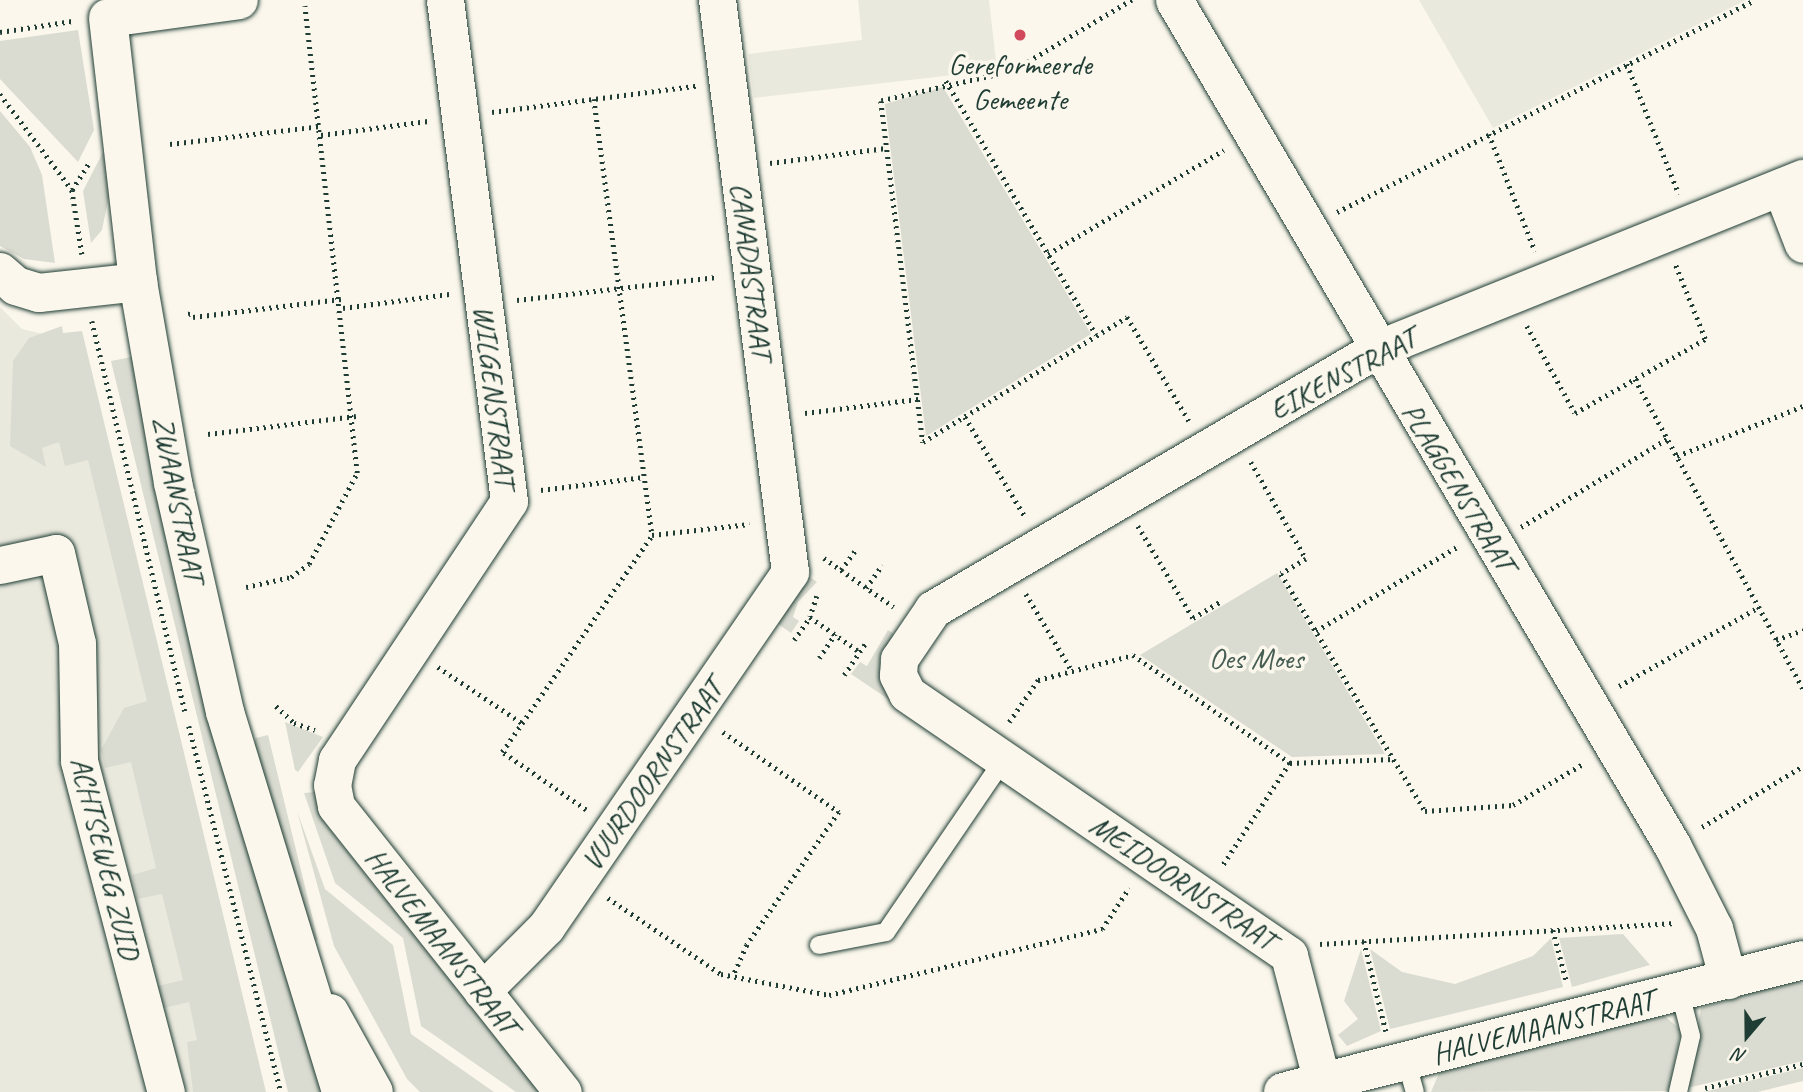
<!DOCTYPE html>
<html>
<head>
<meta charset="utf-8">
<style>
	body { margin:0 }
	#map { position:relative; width:1803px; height:1092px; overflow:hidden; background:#fbf7ec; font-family:Caveat,sans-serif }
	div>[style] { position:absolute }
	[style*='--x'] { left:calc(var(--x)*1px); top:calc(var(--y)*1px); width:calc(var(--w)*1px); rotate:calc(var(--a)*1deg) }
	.built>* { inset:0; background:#eae9de }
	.green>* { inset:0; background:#dbdcd1 }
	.path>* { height:4.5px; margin-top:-2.25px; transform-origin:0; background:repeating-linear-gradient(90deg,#1f3d34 0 2px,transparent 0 7px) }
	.roads { filter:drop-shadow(0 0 2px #1f3d34) drop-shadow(0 0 2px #1f3d34) }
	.service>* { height:18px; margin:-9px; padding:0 9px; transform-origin:9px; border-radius:9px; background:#fbf7ec }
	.minor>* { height:37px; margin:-18.5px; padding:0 18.5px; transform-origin:18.5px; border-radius:18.5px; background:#fbf7ec }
	.tertiary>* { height:38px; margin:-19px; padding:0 19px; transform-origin:19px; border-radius:19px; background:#fbf7ec }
	.dots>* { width:19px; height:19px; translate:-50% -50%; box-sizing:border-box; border:4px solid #fbf7ec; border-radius:50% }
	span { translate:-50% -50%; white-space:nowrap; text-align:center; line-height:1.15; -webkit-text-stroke:7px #fbf7ec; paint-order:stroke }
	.poi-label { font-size:30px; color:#1f3d34 }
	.street-label { font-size:30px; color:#1f3d34 }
	.park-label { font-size:30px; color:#455d53 }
	.north { position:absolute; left:1712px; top:1001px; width:70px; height:70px; -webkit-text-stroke:5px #fbf7ec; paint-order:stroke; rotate:200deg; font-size:19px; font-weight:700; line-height:28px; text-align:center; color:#1f3d34 }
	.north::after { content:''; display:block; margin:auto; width:24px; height:32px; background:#1f3d34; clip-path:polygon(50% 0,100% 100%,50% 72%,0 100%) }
</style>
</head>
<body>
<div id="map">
	<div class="built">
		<div style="clip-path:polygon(858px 0,989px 0,997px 70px,754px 98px,748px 54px,862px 40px)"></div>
		<div style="clip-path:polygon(1419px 0,1746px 0,1493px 128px)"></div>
		<div style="clip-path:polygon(0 307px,22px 329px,73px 341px,247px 1092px,0 1092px)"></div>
	</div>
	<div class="green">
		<div style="clip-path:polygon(78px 30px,94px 130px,78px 162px,0 79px,0 41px)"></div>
		<div style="clip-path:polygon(943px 87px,1091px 334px,926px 436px,885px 104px)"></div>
		<div style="clip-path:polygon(0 111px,30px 147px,42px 175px,55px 263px,24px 259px,0 246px)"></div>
		<div style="clip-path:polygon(103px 152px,110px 191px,102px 230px,91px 243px,83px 191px)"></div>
		<div style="clip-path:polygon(62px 326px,63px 333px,82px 331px,266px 1092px,193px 1092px,187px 1042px,197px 1040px,189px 1002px,164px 1008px,158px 986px,183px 980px,162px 894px,137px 899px,132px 875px,156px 868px,131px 762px,105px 768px,101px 750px,124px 708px,147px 701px,88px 460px,65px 466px,59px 442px,42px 448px,46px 467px,10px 446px,13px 361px,29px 338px)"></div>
		<div style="clip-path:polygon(132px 357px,161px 510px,327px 1092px,288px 1092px,111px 361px)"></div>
		<div style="clip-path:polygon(798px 569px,817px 582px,798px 602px,793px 617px,799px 621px,791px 633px,771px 619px)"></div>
		<div style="clip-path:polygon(1277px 573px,1385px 754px,1292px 757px,1140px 655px)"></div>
		<div style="clip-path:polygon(888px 630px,902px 639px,900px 707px,851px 674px,860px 662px,867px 666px)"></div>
		<div style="clip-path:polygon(285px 722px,323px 737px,298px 772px,295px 770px)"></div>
		<div style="clip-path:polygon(268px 735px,318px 940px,312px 942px,251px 755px,256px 738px)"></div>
		<div style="clip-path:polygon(315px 792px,327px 810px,325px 823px,539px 1092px,516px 1092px,421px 1026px,403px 938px,335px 883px,304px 793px)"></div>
		<div style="clip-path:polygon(297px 811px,325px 889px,393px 945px,411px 1034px,494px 1092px,420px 1092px,407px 1079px,334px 946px)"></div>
		<div style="clip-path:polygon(1623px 934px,1650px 965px,1572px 987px,1559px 938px)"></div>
		<div style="clip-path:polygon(1551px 938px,1563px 987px,1390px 1029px,1370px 949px,1402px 972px,1455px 984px,1533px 956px)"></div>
		<div style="clip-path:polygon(1361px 949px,1381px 1031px,1347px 1046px,1338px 1035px,1358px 1019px,1344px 1001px)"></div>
		<div style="clip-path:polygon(1794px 980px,1803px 984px,1803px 1061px,1687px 1088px,1701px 1008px)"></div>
		<div style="clip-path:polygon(1661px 1013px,1681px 1030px,1669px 1091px,1431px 1092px,1440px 1071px)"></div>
		<div style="clip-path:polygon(1803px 1068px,1803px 1081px,1758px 1092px,1704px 1092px)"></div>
	</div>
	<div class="path">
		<div style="--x:1132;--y:0;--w:139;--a:149.2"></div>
		<div style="--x:1013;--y:71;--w:135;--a:167.2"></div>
		<div style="--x:881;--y:101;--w:344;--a:83"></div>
		<div style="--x:923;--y:442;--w:239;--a:-31.5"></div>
		<div style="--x:1127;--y:317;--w:121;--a:59.2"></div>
		<div style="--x:0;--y:32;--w:73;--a:-8.7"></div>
		<div style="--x:1627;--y:64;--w:140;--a:68.2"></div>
		<div style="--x:946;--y:81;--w:295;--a:59.4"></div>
		<div style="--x:0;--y:94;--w:120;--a:53.1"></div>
		<div style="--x:72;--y:190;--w:65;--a:81.1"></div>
		<div style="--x:594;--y:99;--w:440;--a:82.4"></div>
		<div style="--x:492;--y:112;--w:206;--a:-7.3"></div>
		<div style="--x:1489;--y:134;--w:126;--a:68.5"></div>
		<div style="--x:321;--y:135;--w:108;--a:-7.5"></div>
		<div style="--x:170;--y:144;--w:151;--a:-6.8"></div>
		<div style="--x:770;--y:163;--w:117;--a:-7.4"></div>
		<div style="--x:72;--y:190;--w:31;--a:-58"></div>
		<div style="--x:1337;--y:212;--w:468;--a:-26.9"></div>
		<div style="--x:1048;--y:254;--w:204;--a:-30.6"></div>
		<div style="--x:517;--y:300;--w:201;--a:-6.6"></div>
		<div style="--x:343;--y:308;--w:107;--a:-7.5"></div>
		<div style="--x:188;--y:314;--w:4;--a:-14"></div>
		<div style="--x:193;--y:317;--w:149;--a:-6.9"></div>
		<div style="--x:92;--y:321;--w:401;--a:76.6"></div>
		<div style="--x:1527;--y:326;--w:99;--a:61.1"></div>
		<div style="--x:1575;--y:413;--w:150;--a:-29.6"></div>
		<div style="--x:1705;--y:339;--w:81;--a:-111.8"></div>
		<div style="--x:1635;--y:379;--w:353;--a:61.5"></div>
		<div style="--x:805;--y:413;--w:114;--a:-7.1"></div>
		<div style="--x:965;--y:417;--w:118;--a:58.9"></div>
		<div style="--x:208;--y:434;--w:149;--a:-6.9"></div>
		<div style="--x:1677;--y:456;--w:136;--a:-21.6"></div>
		<div style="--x:1251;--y:462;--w:112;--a:60.4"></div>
		<div style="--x:1306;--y:559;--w:29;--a:149"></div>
		<div style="--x:1281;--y:574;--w:277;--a:58.7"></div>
		<div style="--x:1425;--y:811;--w:88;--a:-3.9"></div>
		<div style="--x:1513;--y:805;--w:81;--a:-30.4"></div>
		<div style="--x:541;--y:490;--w:104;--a:-7.2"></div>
		<div style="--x:1138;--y:526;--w:107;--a:59.1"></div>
		<div style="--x:1193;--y:618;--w:31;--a:-31"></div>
		<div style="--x:1521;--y:527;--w:170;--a:-31.1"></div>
		<div style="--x:824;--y:558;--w:85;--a:35"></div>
		<div style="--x:841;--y:570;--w:27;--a:-54"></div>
		<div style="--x:246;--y:587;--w:46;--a:-12.5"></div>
		<div style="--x:291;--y:577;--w:22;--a:-36"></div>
		<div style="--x:309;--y:564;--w:103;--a:-62.2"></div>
		<div style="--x:357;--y:473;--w:470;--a:-96.4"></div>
		<div style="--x:866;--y:588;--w:28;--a:-55"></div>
		<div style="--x:1026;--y:594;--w:90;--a:59.1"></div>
		<div style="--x:817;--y:596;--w:22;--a:108"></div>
		<div style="--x:810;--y:617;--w:61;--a:35"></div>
		<div style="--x:1316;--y:631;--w:164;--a:-30.8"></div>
		<div style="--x:794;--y:640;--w:28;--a:-55"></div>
		<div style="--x:1776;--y:640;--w:29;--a:-20"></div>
		<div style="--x:819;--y:658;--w:29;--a:-56"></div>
		<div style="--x:438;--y:667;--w:101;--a:33.7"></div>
		<div style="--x:844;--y:675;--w:41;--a:-55.9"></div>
		<div style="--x:1619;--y:686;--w:161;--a:-29.4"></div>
		<div style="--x:276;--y:706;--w:25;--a:43"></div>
		<div style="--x:294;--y:723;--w:22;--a:18"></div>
		<div style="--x:1009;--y:722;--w:51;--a:-55.4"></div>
		<div style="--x:1038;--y:680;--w:98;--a:-14.7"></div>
		<div style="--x:1133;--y:655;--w:191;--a:34.5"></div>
		<div style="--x:1290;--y:763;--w:124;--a:123.2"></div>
		<div style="--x:189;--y:726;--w:377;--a:75.9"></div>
		<div style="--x:723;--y:732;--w:141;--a:34.6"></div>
		<div style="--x:839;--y:812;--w:162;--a:124.7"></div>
		<div style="--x:747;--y:945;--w:34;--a:114"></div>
		<div style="--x:1290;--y:763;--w:103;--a:-2.2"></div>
		<div style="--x:586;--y:810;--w:102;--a:-145.4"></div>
		<div style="--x:502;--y:752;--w:264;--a:-55.3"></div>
		<div style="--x:652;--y:535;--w:98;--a:-6.5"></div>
		<div style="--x:1702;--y:827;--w:118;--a:-31.1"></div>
		<div style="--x:608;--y:898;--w:136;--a:33.9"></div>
		<div style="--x:721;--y:974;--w:110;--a:11"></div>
		<div style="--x:829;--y:995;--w:281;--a:-13.6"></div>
		<div style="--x:1102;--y:929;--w:49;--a:-56.6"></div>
		<div style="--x:1553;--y:930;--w:55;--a:75.2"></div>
		<div style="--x:1364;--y:941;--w:93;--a:76.3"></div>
		<div style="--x:1320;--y:944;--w:356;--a:-3.4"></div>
		<div style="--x:1705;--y:1088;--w:101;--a:-13.8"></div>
	</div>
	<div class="roads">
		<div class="service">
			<div style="--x:819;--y:945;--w:68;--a:-11"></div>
			<div style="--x:886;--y:932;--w:209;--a:-55.7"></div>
			<div style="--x:1406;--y:1061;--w:32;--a:74"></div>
			<div style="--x:1678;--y:1092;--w:57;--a:-76.9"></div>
			<div style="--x:1691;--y:1036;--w:44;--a:-104.3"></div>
		</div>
		<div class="minor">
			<div style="--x:445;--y:0;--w:505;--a:82.72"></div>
			<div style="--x:509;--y:501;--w:311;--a:123.6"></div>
			<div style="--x:337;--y:760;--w:25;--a:101"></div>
			<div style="--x:332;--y:785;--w:21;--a:79"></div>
			<div style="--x:336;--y:806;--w:365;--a:51.6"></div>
			<div style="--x:1174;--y:0;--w:981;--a:59.49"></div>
			<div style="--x:1672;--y:845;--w:93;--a:63.2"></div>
			<div style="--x:1714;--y:928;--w:54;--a:74.9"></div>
			<div style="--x:108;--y:18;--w:132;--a:-7.8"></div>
			<div style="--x:1781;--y:187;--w:61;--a:68.9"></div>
			<div style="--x:0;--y:565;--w:57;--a:-12.1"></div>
			<div style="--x:56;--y:553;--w:92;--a:76.9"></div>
			<div style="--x:77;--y:643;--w:118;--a:89"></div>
			<div style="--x:79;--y:761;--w:342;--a:75.3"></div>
			<div style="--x:482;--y:991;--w:91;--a:-45"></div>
			<div style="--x:546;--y:927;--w:431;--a:-55.5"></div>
			<div style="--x:790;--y:572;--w:577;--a:-97.27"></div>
			<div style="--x:1322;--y:1082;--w:131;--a:-104.6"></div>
			<div style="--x:1289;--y:955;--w:463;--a:-145.6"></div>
			<div style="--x:907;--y:693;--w:20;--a:-117"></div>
			<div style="--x:898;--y:675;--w:16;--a:-86"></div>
			<div style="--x:899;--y:659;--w:60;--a:-55.8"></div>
			<div style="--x:933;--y:609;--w:515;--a:-30.35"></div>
			<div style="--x:1377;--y:349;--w:459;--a:-21.9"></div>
		</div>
		<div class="tertiary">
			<div style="--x:108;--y:18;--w:266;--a:83.5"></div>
			<div style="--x:138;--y:282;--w:204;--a:80.1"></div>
			<div style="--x:173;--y:483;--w:235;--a:77.2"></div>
			<div style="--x:225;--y:712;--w:397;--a:73"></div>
			<div style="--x:0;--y:272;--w:21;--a:41"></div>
			<div style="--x:16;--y:286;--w:24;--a:17"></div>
			<div style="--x:39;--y:293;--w:100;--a:-6.3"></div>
			<div style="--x:330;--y:1013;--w:90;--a:60.9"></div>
			<div style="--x:1283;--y:1092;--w:536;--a:-14.24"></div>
		</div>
	</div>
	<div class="dots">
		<div style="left:1020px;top:35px;background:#d1495b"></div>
	</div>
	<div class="poi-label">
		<span style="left:1020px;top:81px">Gereformeerde<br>Gemeente</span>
	</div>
	<div class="street-label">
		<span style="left:752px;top:271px;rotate:83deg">CANADASTRAAT</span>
		<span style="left:1343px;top:374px;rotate:-28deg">EIKENSTRAAT</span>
		<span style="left:495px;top:396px;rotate:83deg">WILGENSTRAAT</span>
		<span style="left:1459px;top:487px;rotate:59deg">PLAGGENSTRAAT</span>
		<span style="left:179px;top:499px;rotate:79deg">ZWAANSTRAAT</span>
		<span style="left:652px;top:775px;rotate:-55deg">VUURDOORNSTRAAT</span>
		<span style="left:106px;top:858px;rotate:76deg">ACHTSEWEG ZUID</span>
		<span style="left:1183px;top:882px;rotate:34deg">MEIDOORNSTRAAT</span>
		<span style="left:442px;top:941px;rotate:52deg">HALVEMAANSTRAAT</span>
		<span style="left:1543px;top:1027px;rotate:-14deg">HALVEMAANSTRAAT</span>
	</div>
	<div class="park-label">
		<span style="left:1256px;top:658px">Oes Moes</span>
	</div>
	<div class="north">N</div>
</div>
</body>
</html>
